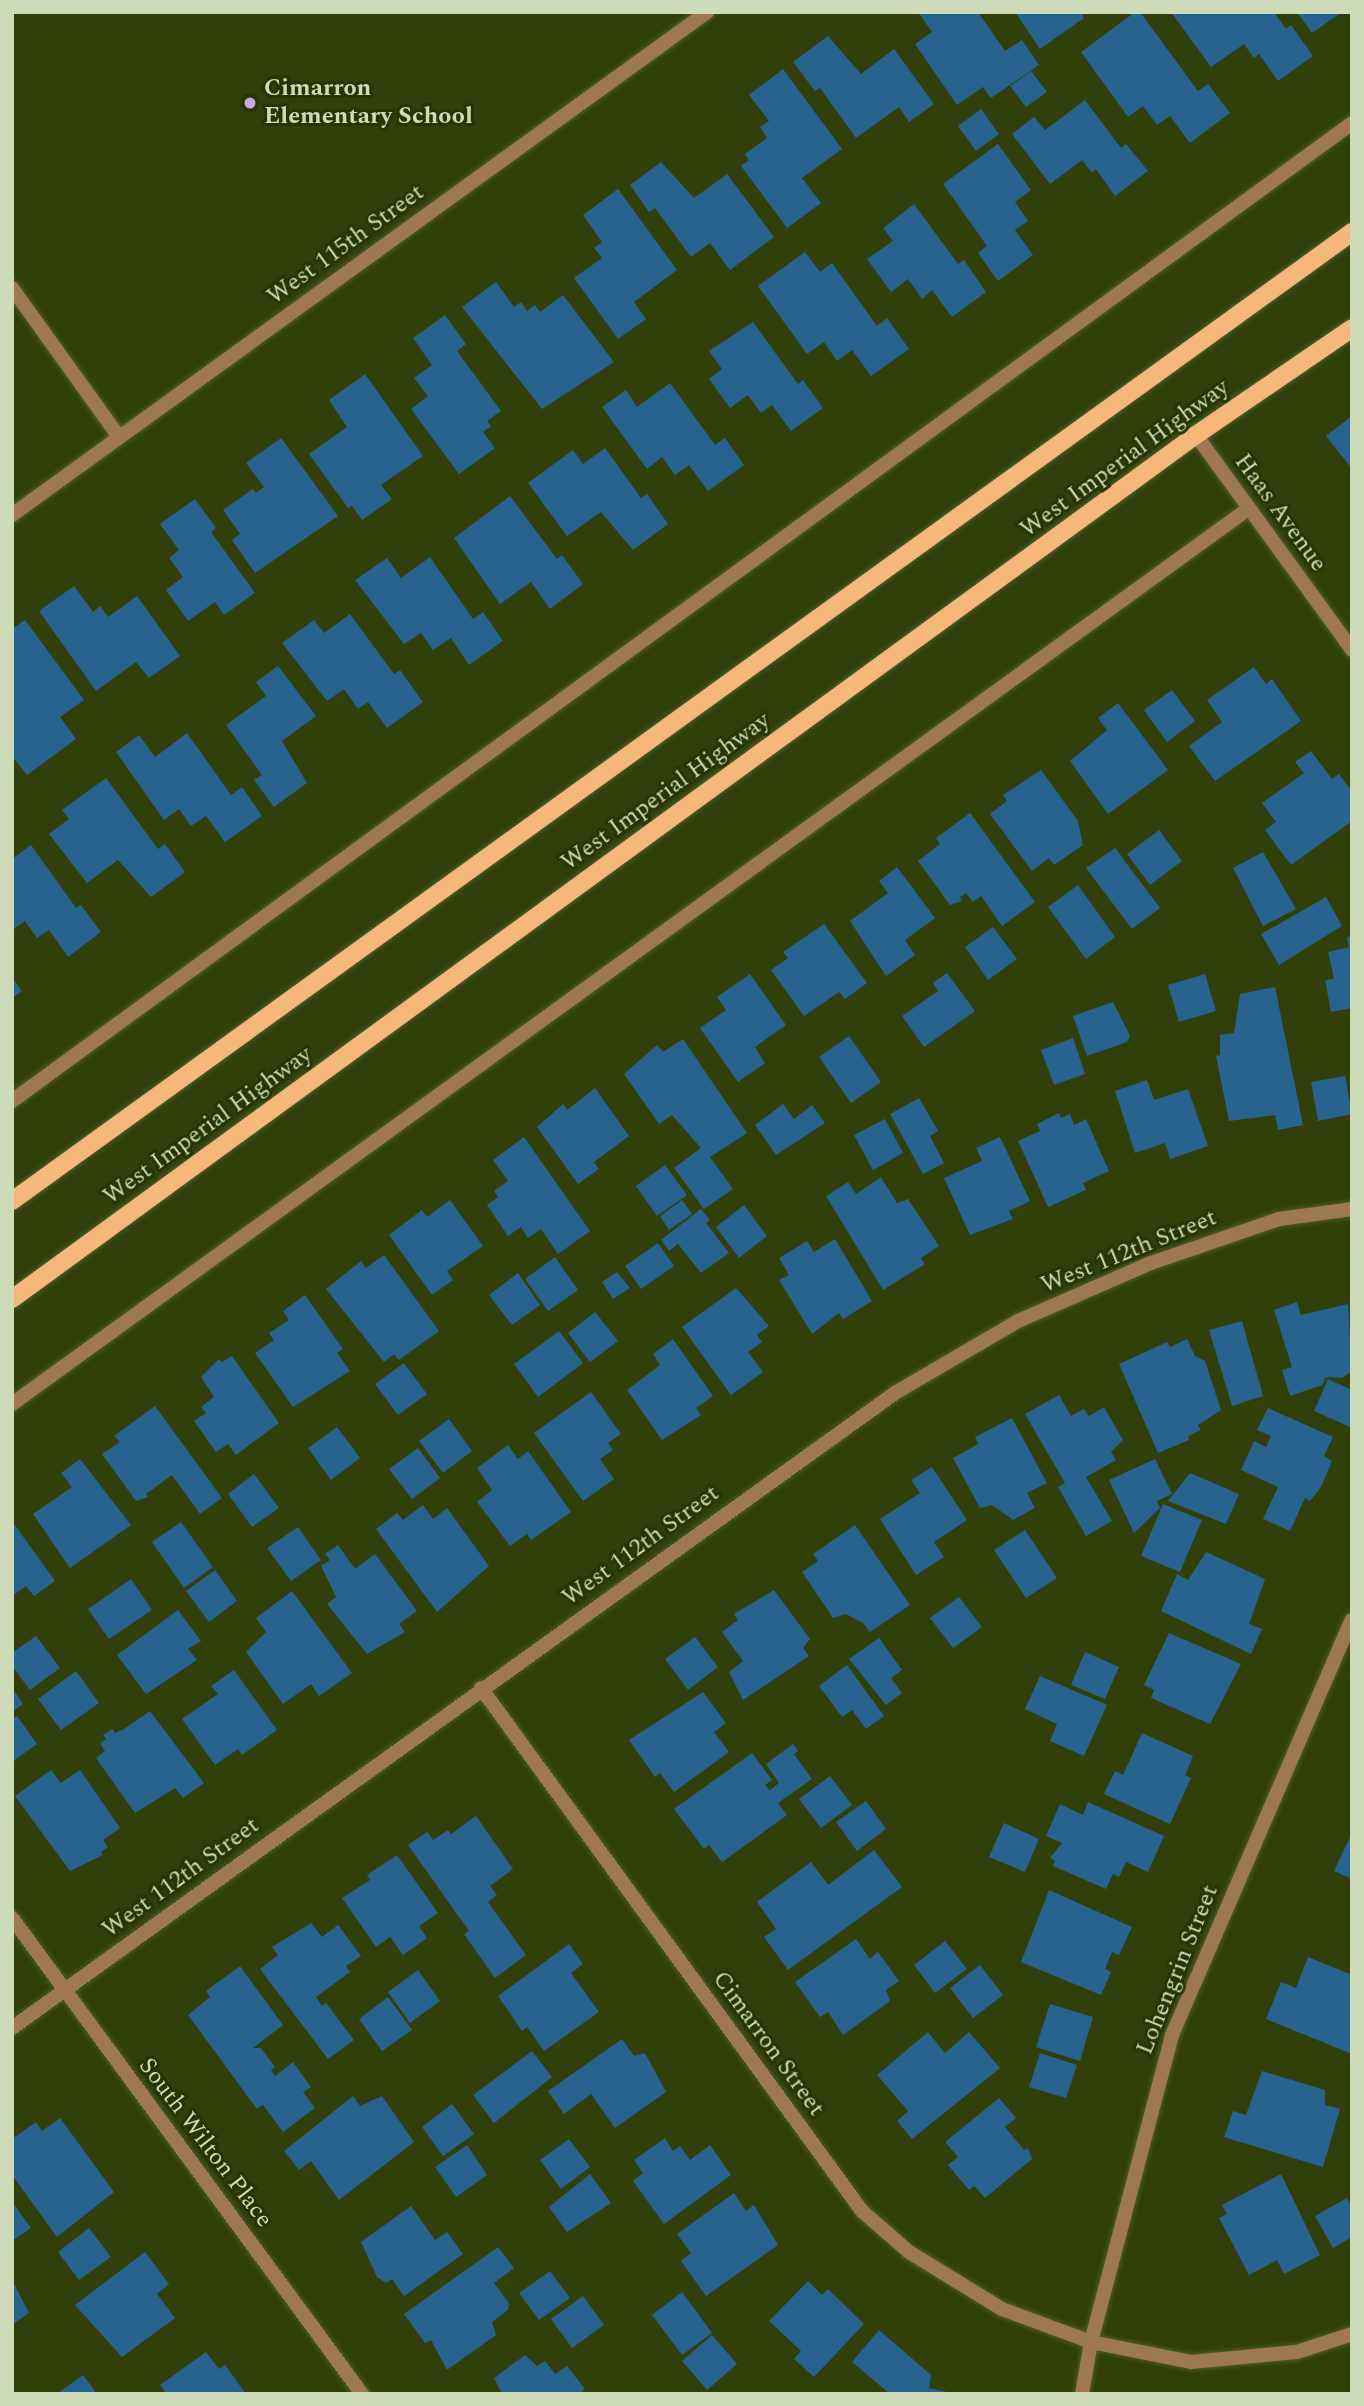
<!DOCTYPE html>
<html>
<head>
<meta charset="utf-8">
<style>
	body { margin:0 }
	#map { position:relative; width:1364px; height:2406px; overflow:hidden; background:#31400b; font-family:Spectral,serif }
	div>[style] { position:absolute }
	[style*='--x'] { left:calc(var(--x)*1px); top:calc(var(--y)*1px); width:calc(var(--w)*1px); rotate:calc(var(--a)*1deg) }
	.building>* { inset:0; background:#28628e }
	.roads { filter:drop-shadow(0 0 2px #4d5c2a) drop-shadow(0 0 2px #4d5c2a) }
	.service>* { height:14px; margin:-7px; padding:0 7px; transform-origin:7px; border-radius:7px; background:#9e7753 }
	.minor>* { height:14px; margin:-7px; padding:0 7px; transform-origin:7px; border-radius:7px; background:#9e7753 }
	.primary>* { height:18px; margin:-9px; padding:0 9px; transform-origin:9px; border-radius:9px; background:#f6b77b }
	.dots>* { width:19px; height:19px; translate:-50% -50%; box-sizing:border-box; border:4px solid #273500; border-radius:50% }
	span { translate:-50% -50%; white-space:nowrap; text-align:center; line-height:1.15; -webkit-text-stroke:6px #273500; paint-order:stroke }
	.poi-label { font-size:24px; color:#cedbb9; font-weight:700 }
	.left { translate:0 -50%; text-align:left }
	.street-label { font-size:24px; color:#cedbb9 }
	.frame { position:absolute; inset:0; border:14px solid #cedbb9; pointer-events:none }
</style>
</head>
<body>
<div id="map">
	<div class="building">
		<div style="clip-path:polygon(918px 12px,978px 12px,1005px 51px,1022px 40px,1039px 65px,991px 98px,983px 87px,957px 105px,915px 44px,932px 32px)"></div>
		<div style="clip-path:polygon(1015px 12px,1081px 12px,1084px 18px,1040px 49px)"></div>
		<div style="clip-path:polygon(1135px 12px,1140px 12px,1198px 91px,1208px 84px,1230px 113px,1190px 143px,1170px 116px,1157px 125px,1143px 106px,1128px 117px,1081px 52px)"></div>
		<div style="clip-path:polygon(1171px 12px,1274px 12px,1286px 29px,1291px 25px,1313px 56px,1278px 81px,1259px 54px,1254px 58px,1244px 44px,1211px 67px)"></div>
		<div style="clip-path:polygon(1297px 12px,1342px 12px,1312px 33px)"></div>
		<div style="clip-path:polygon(828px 36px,861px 74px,894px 49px,934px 104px,909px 122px,899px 107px,856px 138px,820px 88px,815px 91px,793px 62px)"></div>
		<div style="clip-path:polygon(783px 69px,842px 149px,802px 178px,821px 203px,787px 228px,741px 166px,749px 160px,745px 154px,767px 138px,760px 127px,769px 121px,749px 95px)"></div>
		<div style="clip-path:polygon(1031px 71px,1047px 92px,1026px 107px,1010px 86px)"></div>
		<div style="clip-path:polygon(1085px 100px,1121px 148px,1126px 144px,1148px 171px,1115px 196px,1096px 169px,1092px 173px,1082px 160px,1050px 184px,1012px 134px,1034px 117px,1045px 130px)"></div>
		<div style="clip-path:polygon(981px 109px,999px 134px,976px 151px,958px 126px)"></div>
		<div style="clip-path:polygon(998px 144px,1031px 190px,1015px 202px,1028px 221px,1015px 230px,1033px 255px,998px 281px,978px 253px,987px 246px,943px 184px)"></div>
		<div style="clip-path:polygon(661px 162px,694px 198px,727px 174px,774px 237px,730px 270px,710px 243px,691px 257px,655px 208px,649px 212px,630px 185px)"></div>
		<div style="clip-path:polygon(618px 189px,677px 270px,634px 302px,646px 319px,618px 339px,574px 278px,602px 258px,594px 248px,602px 242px,583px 215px)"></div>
		<div style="clip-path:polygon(914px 204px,958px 264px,964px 260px,986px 292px,952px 317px,932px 290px,922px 299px,908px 279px,891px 292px,867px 259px,893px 241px,883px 228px)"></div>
		<div style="clip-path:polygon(805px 252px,820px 272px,832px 263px,877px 326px,887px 318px,909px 349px,871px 376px,852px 350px,837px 361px,824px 342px,807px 354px,758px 286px)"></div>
		<div style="clip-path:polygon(496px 282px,514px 307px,521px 302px,527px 311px,535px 305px,540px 312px,563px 295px,614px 362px,542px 409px,462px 307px)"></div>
		<div style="clip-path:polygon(445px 315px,466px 344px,457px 351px,501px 411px,487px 421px,491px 426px,483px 432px,495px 448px,459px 474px,411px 409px,428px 396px,414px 378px,432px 365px,413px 338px)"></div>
		<div style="clip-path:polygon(753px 322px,798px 384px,803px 380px,823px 408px,791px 431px,772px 405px,761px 413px,748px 395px,730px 408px,709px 379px,722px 369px,709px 351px)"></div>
		<div style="clip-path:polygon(365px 374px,423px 456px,381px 485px,392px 499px,362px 520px,352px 506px,348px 508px,309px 454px,347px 427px,329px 400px)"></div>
		<div style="clip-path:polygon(670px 383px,715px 445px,725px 438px,744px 465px,708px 491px,689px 465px,675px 475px,662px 457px,647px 469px,602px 407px,626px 390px,637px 407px)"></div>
		<div style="clip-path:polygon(1352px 416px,1352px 469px,1326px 436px)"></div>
		<div style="clip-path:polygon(281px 438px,338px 516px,255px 573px,232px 540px,240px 534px,223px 510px,253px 489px,256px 493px,264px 487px,246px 463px)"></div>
		<div style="clip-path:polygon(605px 448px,641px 498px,647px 494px,668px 524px,633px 550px,601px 512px,567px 536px,528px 483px,573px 450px,583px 464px)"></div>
		<div style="clip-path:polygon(510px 496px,557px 559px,562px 555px,583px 584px,550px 609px,531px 582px,500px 604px,454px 538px)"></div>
		<div style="clip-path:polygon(195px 499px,216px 528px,211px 532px,255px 593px,224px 615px,215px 602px,188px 621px,166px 590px,183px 577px,169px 558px,179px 550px,160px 524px)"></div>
		<div style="clip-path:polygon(430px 557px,473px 619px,483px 612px,503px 641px,469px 665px,451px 638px,433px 650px,421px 633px,404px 644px,355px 580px,387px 558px,401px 578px)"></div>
		<div style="clip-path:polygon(74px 586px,93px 612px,100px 606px,108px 617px,137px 596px,180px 656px,149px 678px,136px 662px,96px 691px,39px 611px)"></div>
		<div style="clip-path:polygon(350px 614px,394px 674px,400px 670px,423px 702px,387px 728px,368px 702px,358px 709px,344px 689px,327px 701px,282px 643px,314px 620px,324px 633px)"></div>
		<div style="clip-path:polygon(25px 620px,84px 700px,60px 717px,76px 739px,27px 775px,12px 756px,12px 629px)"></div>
		<div style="clip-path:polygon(278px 666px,316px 716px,282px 741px,307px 783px,274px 807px,254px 780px,262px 775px,226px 725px,266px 696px,256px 682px)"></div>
		<div style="clip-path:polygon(1254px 667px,1266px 684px,1272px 679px,1301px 721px,1215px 781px,1189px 746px,1222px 722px,1207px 700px)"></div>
		<div style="clip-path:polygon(1172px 690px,1195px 721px,1167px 742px,1144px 710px)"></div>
		<div style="clip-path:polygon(1118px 703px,1168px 770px,1108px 814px,1070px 761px,1107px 730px,1098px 718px)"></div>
		<div style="clip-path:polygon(187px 733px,231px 795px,242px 787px,262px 816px,225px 842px,206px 816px,191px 826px,179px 809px,164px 820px,116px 752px,139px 735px,155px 757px)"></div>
		<div style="clip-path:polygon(1311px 751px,1332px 779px,1339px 774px,1352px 792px,1352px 821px,1291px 865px,1265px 830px,1276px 822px,1262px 803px,1304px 773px,1295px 762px)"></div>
		<div style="clip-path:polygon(1041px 770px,1078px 821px,1083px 845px,1054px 865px,1049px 858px,1032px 871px,990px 814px,1007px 801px,1003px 795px)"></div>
		<div style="clip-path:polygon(106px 778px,158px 849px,165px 844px,185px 872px,151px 897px,118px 860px,87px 883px,49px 834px,69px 819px,62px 810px)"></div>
		<div style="clip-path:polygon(970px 813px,1035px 902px,1002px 926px,981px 896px,973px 902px,966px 893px,960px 897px,962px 901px,950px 905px,918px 861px,940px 844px,936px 838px)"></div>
		<div style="clip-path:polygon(1159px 830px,1182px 861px,1150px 885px,1127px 854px)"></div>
		<div style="clip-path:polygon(31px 845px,76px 908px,81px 905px,101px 932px,68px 957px,49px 930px,37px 938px,25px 921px,12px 930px,12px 859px)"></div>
		<div style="clip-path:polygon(1115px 848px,1160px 908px,1132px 929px,1086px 868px)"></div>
		<div style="clip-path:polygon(1263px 852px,1296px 909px,1263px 926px,1233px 868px)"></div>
		<div style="clip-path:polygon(897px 867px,935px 918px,905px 940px,915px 955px,886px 976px,850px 921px,888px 893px,879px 881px)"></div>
		<div style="clip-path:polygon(1078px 885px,1115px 937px,1086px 959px,1048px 907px)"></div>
		<div style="clip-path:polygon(1326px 897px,1342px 926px,1279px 965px,1261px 934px)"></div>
		<div style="clip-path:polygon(824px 924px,867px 983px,845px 999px,839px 992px,804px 1016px,771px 970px,788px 958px,783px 952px)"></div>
		<div style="clip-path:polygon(993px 927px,1017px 959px,988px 980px,965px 947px)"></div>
		<div style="clip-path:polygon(1352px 936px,1352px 1008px,1331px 1012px,1325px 980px,1334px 979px,1328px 952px,1349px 947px,1347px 937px)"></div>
		<div style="clip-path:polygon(947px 973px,975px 1011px,924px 1047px,902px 1016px,938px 991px,933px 983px)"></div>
		<div style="clip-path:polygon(750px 974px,786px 1025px,755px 1047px,765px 1063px,738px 1082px,700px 1028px,726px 1010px,717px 997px)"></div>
		<div style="clip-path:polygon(1205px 974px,1216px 1011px,1179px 1022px,1168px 985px)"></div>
		<div style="clip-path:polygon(12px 978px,22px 991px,12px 998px)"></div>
		<div style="clip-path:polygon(1275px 987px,1303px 1125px,1278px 1130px,1275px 1115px,1229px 1121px,1216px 1056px,1220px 1055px,1220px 1035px,1234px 1033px,1240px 994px)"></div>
		<div style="clip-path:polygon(1113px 1002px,1130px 1036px,1127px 1042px,1087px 1056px,1073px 1016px)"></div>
		<div style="clip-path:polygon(849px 1036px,881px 1082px,851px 1103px,819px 1057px)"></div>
		<div style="clip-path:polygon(1073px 1038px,1085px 1074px,1054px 1085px,1041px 1050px)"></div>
		<div style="clip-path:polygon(683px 1039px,747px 1133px,710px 1157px,733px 1189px,704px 1209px,674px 1168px,701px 1148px,672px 1115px,659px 1124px,624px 1074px,657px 1045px,663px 1052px)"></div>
		<div style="clip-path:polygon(1345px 1076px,1352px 1114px,1318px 1121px,1311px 1082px)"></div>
		<div style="clip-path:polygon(1147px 1080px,1154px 1100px,1188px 1089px,1208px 1146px,1170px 1159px,1165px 1143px,1135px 1153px,1115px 1091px)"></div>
		<div style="clip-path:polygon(595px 1088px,629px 1136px,594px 1162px,599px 1169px,578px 1184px,537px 1127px,563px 1104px,567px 1110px)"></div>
		<div style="clip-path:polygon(919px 1098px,938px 1131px,930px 1136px,944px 1163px,923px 1174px,890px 1114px)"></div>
		<div style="clip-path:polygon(783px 1104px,794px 1119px,812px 1105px,825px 1123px,776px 1155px,755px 1125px)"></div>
		<div style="clip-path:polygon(1059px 1113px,1061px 1118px,1070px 1114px,1074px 1125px,1086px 1119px,1109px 1171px,1083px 1183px,1086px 1190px,1048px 1207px,1018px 1141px,1040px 1131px,1037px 1124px)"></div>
		<div style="clip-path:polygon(885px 1119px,903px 1153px,873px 1170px,854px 1135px)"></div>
		<div style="clip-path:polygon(524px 1137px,590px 1231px,558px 1254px,541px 1229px,528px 1238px,521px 1227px,508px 1236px,487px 1205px,498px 1197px,494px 1191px,508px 1181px,493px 1160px)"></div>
		<div style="clip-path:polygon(1000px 1137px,1030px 1201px,1009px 1211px,1013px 1219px,970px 1235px,944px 1178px,982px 1161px,976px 1148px)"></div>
		<div style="clip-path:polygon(665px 1165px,687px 1195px,657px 1216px,636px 1186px)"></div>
		<div style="clip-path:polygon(881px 1177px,897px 1203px,908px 1199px,939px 1246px,921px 1258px,925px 1264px,883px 1290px,826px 1196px,848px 1182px,856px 1194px)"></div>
		<div style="clip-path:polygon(450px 1200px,483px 1246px,447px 1271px,453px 1280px,432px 1295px,389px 1235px,422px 1210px,427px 1217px)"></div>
		<div style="clip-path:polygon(682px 1200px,692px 1214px,669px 1230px,660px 1216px)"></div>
		<div style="clip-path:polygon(744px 1205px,767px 1236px,739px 1258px,716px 1227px)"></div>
		<div style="clip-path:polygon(701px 1209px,710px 1220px,706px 1223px,729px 1253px,701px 1273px,678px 1244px,669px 1251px,661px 1240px)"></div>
		<div style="clip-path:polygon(835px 1239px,872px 1301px,843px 1319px,839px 1313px,812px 1334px,779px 1280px,789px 1275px,779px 1258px,807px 1241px,814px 1252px)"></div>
		<div style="clip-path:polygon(658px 1243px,674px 1266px,641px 1289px,625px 1266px)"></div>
		<div style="clip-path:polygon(384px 1255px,439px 1331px,399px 1360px,394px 1354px,384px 1362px,326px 1289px,361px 1261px,366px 1268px)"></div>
		<div style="clip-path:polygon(555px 1257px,578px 1290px,548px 1311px,525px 1279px)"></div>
		<div style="clip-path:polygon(617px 1272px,630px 1288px,613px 1299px,602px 1282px)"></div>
		<div style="clip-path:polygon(518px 1273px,540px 1305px,512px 1325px,489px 1295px)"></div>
		<div style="clip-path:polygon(736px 1288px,769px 1326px,757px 1335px,762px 1342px,748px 1352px,763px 1372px,731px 1395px,682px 1327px)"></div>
		<div style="clip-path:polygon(305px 1295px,343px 1349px,337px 1353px,350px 1371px,293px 1407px,255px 1353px,274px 1340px,269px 1333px,289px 1320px,283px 1311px)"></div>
		<div style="clip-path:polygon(1297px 1302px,1301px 1315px,1348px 1304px,1352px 1371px,1342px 1378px,1326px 1377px,1322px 1385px,1290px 1396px,1282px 1370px,1292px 1367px,1274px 1310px)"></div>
		<div style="clip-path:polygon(595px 1312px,618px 1341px,590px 1362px,568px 1333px)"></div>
		<div style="clip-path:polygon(1242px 1321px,1263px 1396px,1232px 1406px,1209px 1330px)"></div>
		<div style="clip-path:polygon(559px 1331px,583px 1363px,538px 1397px,514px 1364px)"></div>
		<div style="clip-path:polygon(673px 1339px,713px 1396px,696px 1408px,701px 1415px,662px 1440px,627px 1390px,660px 1365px,653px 1354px)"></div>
		<div style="clip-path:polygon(1187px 1339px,1195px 1356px,1205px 1361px,1221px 1410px,1198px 1425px,1201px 1430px,1188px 1436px,1189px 1440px,1158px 1453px,1119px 1364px,1167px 1342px,1170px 1347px)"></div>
		<div style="clip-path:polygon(232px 1356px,279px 1423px,236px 1455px,228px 1444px,216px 1452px,194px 1421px,206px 1413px,201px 1407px,214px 1397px,201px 1377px,219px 1359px,222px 1362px)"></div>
		<div style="clip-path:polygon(404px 1363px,427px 1394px,398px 1415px,375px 1384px)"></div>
		<div style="clip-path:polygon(1328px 1379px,1352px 1390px,1350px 1427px,1314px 1411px)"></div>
		<div style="clip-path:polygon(591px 1392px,621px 1434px,608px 1443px,613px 1450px,600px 1459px,614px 1479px,583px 1501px,534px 1433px)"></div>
		<div style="clip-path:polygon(1059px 1395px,1071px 1416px,1084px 1409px,1089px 1416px,1104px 1407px,1123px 1440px,1111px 1452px,1116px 1460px,1086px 1477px,1112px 1521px,1086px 1536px,1058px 1487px,1065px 1483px,1025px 1414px)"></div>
		<div style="clip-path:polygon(155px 1406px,222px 1498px,200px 1514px,172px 1475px,146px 1494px,148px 1497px,136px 1501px,102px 1454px,120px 1442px,114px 1436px)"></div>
		<div style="clip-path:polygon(1268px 1408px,1333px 1437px,1324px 1456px,1332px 1461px,1321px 1487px,1310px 1501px,1305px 1498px,1290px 1531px,1263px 1519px,1278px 1487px,1241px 1470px,1254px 1441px,1266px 1447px,1271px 1436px,1257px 1430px)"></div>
		<div style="clip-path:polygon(1012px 1418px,1047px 1483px,1027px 1493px,1035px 1508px,1013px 1520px,992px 1505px,980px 1508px,953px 1458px,978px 1444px,975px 1437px)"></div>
		<div style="clip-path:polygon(449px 1419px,472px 1451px,443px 1473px,419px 1441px)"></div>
		<div style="clip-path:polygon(337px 1427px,360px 1458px,331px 1480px,308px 1448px)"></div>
		<div style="clip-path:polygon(508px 1445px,518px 1459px,528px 1451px,571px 1512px,531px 1540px,527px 1534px,510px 1546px,477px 1502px,492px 1490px,477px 1468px)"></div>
		<div style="clip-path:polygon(418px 1448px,440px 1478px,412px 1499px,389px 1469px)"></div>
		<div style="clip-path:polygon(80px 1459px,131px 1525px,70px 1568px,33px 1514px,72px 1487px,61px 1473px)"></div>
		<div style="clip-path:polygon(1155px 1459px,1172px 1494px,1157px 1501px,1160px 1508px,1134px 1533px,1109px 1480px)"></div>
		<div style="clip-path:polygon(932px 1467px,967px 1520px,934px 1542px,944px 1557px,916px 1575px,880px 1519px,920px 1493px,911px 1480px)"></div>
		<div style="clip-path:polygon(1190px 1473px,1239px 1494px,1226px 1524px,1168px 1501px)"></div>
		<div style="clip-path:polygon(254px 1474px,279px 1508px,252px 1527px,228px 1494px)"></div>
		<div style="clip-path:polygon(1163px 1504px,1202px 1520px,1180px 1572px,1141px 1556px)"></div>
		<div style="clip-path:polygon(423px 1505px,433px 1519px,447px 1508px,489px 1566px,437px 1612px,376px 1529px,397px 1513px,403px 1520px)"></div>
		<div style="clip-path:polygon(12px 1521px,55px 1581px,34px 1596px,26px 1586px,12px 1596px)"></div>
		<div style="clip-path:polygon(181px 1522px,213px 1567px,184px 1588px,152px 1542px)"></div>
		<div style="clip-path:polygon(855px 1525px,910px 1605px,870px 1632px,863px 1623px,846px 1614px,833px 1618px,802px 1572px,818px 1561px,813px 1554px)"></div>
		<div style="clip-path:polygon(298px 1527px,321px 1560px,291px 1581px,267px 1548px)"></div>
		<div style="clip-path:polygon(1025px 1530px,1057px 1578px,1026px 1598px,994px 1550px)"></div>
		<div style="clip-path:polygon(338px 1545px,355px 1569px,375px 1554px,417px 1611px,399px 1624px,405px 1632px,367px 1654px,327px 1604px,336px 1597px,321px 1566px,330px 1560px,325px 1554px)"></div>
		<div style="clip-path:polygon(1206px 1552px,1265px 1579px,1249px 1624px,1262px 1629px,1251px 1654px,1161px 1611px,1177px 1574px,1188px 1580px)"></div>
		<div style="clip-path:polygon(215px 1570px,237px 1601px,209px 1622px,186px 1591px)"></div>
		<div style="clip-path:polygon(131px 1579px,152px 1610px,109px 1639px,88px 1609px)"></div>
		<div style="clip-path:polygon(774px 1590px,810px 1639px,803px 1648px,809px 1656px,743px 1700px,729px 1672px,743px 1661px,722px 1632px,738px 1620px,734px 1614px)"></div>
		<div style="clip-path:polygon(292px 1591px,352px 1673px,319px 1696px,311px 1684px,283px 1704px,246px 1652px,266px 1632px,256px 1618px)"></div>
		<div style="clip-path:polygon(959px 1597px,982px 1627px,953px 1648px,930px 1618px)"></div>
		<div style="clip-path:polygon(178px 1610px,201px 1641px,188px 1649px,197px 1660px,146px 1694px,117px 1655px)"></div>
		<div style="clip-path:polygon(1169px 1633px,1241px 1664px,1210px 1724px,1151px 1698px,1154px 1690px,1144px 1685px)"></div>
		<div style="clip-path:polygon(36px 1636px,60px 1668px,30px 1690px,12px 1666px,12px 1653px)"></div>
		<div style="clip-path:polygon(695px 1637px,718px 1667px,688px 1690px,665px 1659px)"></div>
		<div style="clip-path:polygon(879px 1638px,902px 1670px,891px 1678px,902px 1693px,886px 1705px,849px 1659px)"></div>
		<div style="clip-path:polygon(1085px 1652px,1119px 1667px,1105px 1699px,1071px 1685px)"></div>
		<div style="clip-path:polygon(847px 1665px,884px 1716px,866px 1729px,852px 1710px,842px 1717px,819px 1686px)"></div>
		<div style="clip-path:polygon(234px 1670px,277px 1730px,242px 1755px,238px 1749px,215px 1765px,182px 1719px,218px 1694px,211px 1686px)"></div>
		<div style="clip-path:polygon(76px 1671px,99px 1703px,61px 1730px,38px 1699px)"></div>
		<div style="clip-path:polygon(1040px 1676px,1107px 1705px,1084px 1756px,1050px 1741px,1057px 1724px,1025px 1709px)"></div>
		<div style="clip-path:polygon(15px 1692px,23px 1704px,12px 1712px,12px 1694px)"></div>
		<div style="clip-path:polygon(703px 1692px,726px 1723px,714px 1732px,729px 1752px,674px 1792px,660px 1773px,655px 1777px,629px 1740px)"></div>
		<div style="clip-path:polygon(150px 1711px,204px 1783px,183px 1798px,175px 1788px,135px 1813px,96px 1758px,105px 1751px,100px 1743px,106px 1739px,103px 1735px,112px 1729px,115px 1733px,124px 1729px)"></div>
		<div style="clip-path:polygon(17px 1716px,37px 1744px,12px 1762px,12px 1719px)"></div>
		<div style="clip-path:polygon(1142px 1733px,1193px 1756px,1185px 1775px,1191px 1778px,1170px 1824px,1104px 1794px,1115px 1771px,1123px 1775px)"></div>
		<div style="clip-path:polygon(793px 1744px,798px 1751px,794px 1754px,812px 1779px,778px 1803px,787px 1815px,722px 1862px,709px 1845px,704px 1849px,674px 1809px,752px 1753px,772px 1780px,765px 1785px,770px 1790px,779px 1783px,766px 1764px)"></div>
		<div style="clip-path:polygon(51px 1770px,61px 1783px,80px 1770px,120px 1828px,103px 1840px,108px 1847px,101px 1852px,103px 1855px,70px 1871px,15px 1796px)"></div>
		<div style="clip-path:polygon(830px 1776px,852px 1805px,821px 1828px,799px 1799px)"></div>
		<div style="clip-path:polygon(866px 1801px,886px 1829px,857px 1851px,836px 1822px)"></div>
		<div style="clip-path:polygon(1088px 1802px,1164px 1836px,1148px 1872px,1126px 1862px,1119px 1877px,1113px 1874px,1106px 1889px,1053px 1866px,1055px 1861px,1050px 1858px,1062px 1843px,1046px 1836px,1060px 1804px,1083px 1815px)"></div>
		<div style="clip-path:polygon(476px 1816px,513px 1869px,490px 1886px,497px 1895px,488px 1902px,526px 1955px,495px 1978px,464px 1934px,469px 1931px,408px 1845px,427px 1832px,433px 1840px,448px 1830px,451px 1834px)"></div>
		<div style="clip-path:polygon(1004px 1823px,1039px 1839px,1025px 1872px,989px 1857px)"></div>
		<div style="clip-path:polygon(1352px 1833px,1352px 1879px,1334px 1871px)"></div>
		<div style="clip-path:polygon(874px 1850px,902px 1887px,788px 1970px,764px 1937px,776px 1929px,757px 1902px,811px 1862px,828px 1885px)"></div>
		<div style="clip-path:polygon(397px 1855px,438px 1913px,419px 1926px,427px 1938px,403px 1955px,390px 1937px,376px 1947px,342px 1898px,370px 1880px,367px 1875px)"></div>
		<div style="clip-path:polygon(1049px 1890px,1132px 1927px,1119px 1955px,1112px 1952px,1105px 1969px,1111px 1972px,1101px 1995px,1021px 1962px)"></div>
		<div style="clip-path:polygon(311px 1923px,322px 1937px,338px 1925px,361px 1956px,346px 1966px,350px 1972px,316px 1997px,322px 2006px,326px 2003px,354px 2040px,328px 2059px,260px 1969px,278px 1955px,272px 1947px)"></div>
		<div style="clip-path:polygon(856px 1939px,870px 1959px,878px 1952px,899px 1981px,886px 1990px,890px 2001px,843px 2035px,828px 2012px,820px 2017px,795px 1982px)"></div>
		<div style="clip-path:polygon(945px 1941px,967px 1969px,935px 1993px,914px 1965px)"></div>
		<div style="clip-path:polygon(569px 1944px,583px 1964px,571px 1973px,599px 2012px,544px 2051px,527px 2027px,522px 2031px,498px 1996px)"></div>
		<div style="clip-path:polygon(1308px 1957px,1352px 1975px,1352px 2054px,1266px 2019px,1281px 1982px,1296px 1988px)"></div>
		<div style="clip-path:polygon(980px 1965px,1003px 1995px,973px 2018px,950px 1988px)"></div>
		<div style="clip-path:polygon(240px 1966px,283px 2025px,253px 2048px,261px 2048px,275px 2067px,271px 2070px,275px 2076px,293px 2062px,311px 2087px,303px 2092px,315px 2108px,283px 2132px,263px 2105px,257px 2109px,188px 2015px,210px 1997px,206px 1991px)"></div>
		<div style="clip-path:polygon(418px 1970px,440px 2001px,410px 2023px,388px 1992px)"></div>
		<div style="clip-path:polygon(388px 1997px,412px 2030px,382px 2051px,359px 2019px)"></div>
		<div style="clip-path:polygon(1050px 2004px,1093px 2017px,1080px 2061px,1036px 2047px)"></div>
		<div style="clip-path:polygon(928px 2032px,945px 2053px,969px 2032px,1000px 2068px,912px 2139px,897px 2121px,908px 2111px,877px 2075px)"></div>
		<div style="clip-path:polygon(622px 2039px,634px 2056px,645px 2053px,666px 2092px,615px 2128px,591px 2094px,564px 2114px,548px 2091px)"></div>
		<div style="clip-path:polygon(532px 2051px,552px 2077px,494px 2123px,473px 2095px)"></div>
		<div style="clip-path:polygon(1040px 2053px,1077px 2065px,1066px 2098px,1029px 2087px)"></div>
		<div style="clip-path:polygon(1262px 2071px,1325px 2090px,1325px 2105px,1340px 2109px,1323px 2167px,1224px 2137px,1233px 2111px,1246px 2115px)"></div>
		<div style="clip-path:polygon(353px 2096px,360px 2106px,382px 2096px,414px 2142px,339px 2200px,311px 2161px,299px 2170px,284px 2151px)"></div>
		<div style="clip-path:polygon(999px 2098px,1016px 2118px,1005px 2127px,1024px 2150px,1028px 2148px,1032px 2159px,985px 2198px,974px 2186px,969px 2190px,948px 2165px,958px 2157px,945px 2142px)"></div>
		<div style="clip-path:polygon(452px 2104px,474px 2134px,443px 2156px,422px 2127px)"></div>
		<div style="clip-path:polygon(60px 2118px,114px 2192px,57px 2237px,12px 2175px,12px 2133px,15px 2137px,36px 2122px,42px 2131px)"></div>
		<div style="clip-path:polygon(665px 2138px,673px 2151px,680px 2146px,690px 2160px,710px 2145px,731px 2175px,664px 2224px,633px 2181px,643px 2173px,634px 2160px)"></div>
		<div style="clip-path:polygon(569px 2139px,590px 2167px,561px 2189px,540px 2160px)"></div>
		<div style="clip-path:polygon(467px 2145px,487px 2175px,456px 2197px,435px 2167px)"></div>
		<div style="clip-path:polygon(590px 2174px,611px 2203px,567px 2232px,549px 2207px)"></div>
		<div style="clip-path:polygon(1281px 2174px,1320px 2255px,1284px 2274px,1277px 2260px,1249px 2275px,1219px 2218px,1227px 2214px,1222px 2205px)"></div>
		<div style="clip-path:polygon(734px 2193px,746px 2211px,754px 2205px,778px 2245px,706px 2296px,681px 2261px,691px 2253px,677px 2234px)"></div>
		<div style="clip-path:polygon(1347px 2198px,1352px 2207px,1352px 2237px,1333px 2248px,1315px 2216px)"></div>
		<div style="clip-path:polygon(12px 2202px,31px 2228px,12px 2241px)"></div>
		<div style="clip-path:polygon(411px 2206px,435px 2240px,447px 2232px,463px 2254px,404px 2296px,392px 2279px,386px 2283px,377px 2277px,361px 2242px)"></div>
		<div style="clip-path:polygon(89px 2228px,111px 2257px,79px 2280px,58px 2252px)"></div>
		<div style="clip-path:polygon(498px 2247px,514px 2268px,494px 2283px,509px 2303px,508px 2310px,492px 2322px,496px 2335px,447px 2370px,431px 2340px,425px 2343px,404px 2314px)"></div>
		<div style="clip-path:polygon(145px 2252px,169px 2284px,157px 2294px,175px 2318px,122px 2357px,75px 2305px)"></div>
		<div style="clip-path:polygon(550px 2271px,570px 2298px,539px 2320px,519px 2293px)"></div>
		<div style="clip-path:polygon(12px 2280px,29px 2313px,12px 2325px)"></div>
		<div style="clip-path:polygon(808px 2281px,822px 2295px,828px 2289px,864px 2324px,814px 2377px,794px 2359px,801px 2351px,769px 2321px)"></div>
		<div style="clip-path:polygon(682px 2292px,712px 2333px,682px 2355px,652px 2315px)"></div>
		<div style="clip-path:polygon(583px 2296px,604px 2325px,572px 2348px,551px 2319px)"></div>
		<div style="clip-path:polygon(879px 2330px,931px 2375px,929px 2388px,956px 2394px,890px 2394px,852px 2362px)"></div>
		<div style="clip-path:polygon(712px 2335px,737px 2364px,707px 2390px,682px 2361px)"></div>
		<div style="clip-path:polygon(206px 2352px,219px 2369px,225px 2365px,246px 2394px,167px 2394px,160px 2385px)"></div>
		<div style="clip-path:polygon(525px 2355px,537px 2366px,545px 2361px,555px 2374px,567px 2366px,585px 2389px,579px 2394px,502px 2394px,494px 2378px)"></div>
		<div style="clip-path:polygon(83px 2375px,97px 2394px,57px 2394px)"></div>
	</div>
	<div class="roads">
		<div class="service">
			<div style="--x:12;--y:1101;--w:1659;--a:-36.12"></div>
			<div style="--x:12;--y:1404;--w:1526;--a:-35.91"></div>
		</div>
		<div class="minor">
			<div style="--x:12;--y:288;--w:183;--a:54.3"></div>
			<div style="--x:1196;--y:435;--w:266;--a:54"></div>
			<div style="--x:12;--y:515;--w:858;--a:-35.89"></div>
			<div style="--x:481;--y:1688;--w:647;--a:53.93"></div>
			<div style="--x:862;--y:2211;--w:62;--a:41.1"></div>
			<div style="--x:909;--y:2252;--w:109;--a:31.5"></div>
			<div style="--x:1002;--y:2309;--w:95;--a:20.3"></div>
			<div style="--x:1091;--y:2342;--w:102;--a:11.3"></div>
			<div style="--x:1191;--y:2362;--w:106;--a:-5.4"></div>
			<div style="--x:1297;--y:2352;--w:58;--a:-18.1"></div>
			<div style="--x:12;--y:1918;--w:591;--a:53.67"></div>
			<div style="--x:12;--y:2028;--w:1088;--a:-35.72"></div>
			<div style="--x:895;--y:1393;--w:143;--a:-30.3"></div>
			<div style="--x:1018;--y:1321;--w:145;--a:-23.6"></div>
			<div style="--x:1151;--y:1263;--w:135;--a:-19"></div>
			<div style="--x:1279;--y:1219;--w:74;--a:-7.8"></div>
			<div style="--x:1082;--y:2394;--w:53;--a:-80.2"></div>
			<div style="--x:1091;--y:2342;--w:318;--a:-75.2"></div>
			<div style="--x:1172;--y:2035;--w:452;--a:-66.6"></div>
		</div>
		<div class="primary">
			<div style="--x:12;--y:1201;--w:1654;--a:-35.87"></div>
			<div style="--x:12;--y:1299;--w:1466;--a:-36.12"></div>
			<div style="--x:1196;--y:435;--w:189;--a:-34.4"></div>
		</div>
	</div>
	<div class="dots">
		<div style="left:250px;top:103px;background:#c6a6f0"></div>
	</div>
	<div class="poi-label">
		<span class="left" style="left:264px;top:103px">Cimarron<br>Elementary School</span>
	</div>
	<div class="street-label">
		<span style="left:346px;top:245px;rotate:-36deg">West 115th Street</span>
		<span style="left:1125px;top:459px;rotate:-36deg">West Imperial Highway</span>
		<span style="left:1280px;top:513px;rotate:54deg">Haas Avenue</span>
		<span style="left:666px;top:792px;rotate:-36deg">West Imperial Highway</span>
		<span style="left:208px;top:1126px;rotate:-36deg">West Imperial Highway</span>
		<span style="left:1129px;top:1252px;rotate:-22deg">West 112th Street</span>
		<span style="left:641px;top:1546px;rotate:-36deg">West 112th Street</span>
		<span style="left:181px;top:1878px;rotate:-36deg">West 112th Street</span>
		<span style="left:1178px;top:1970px;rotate:-68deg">Lohengrin Street</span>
		<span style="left:768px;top:2044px;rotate:54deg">Cimarron Street</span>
		<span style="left:205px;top:2143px;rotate:53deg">South Wilton Place</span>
	</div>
	<div class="frame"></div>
</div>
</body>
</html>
